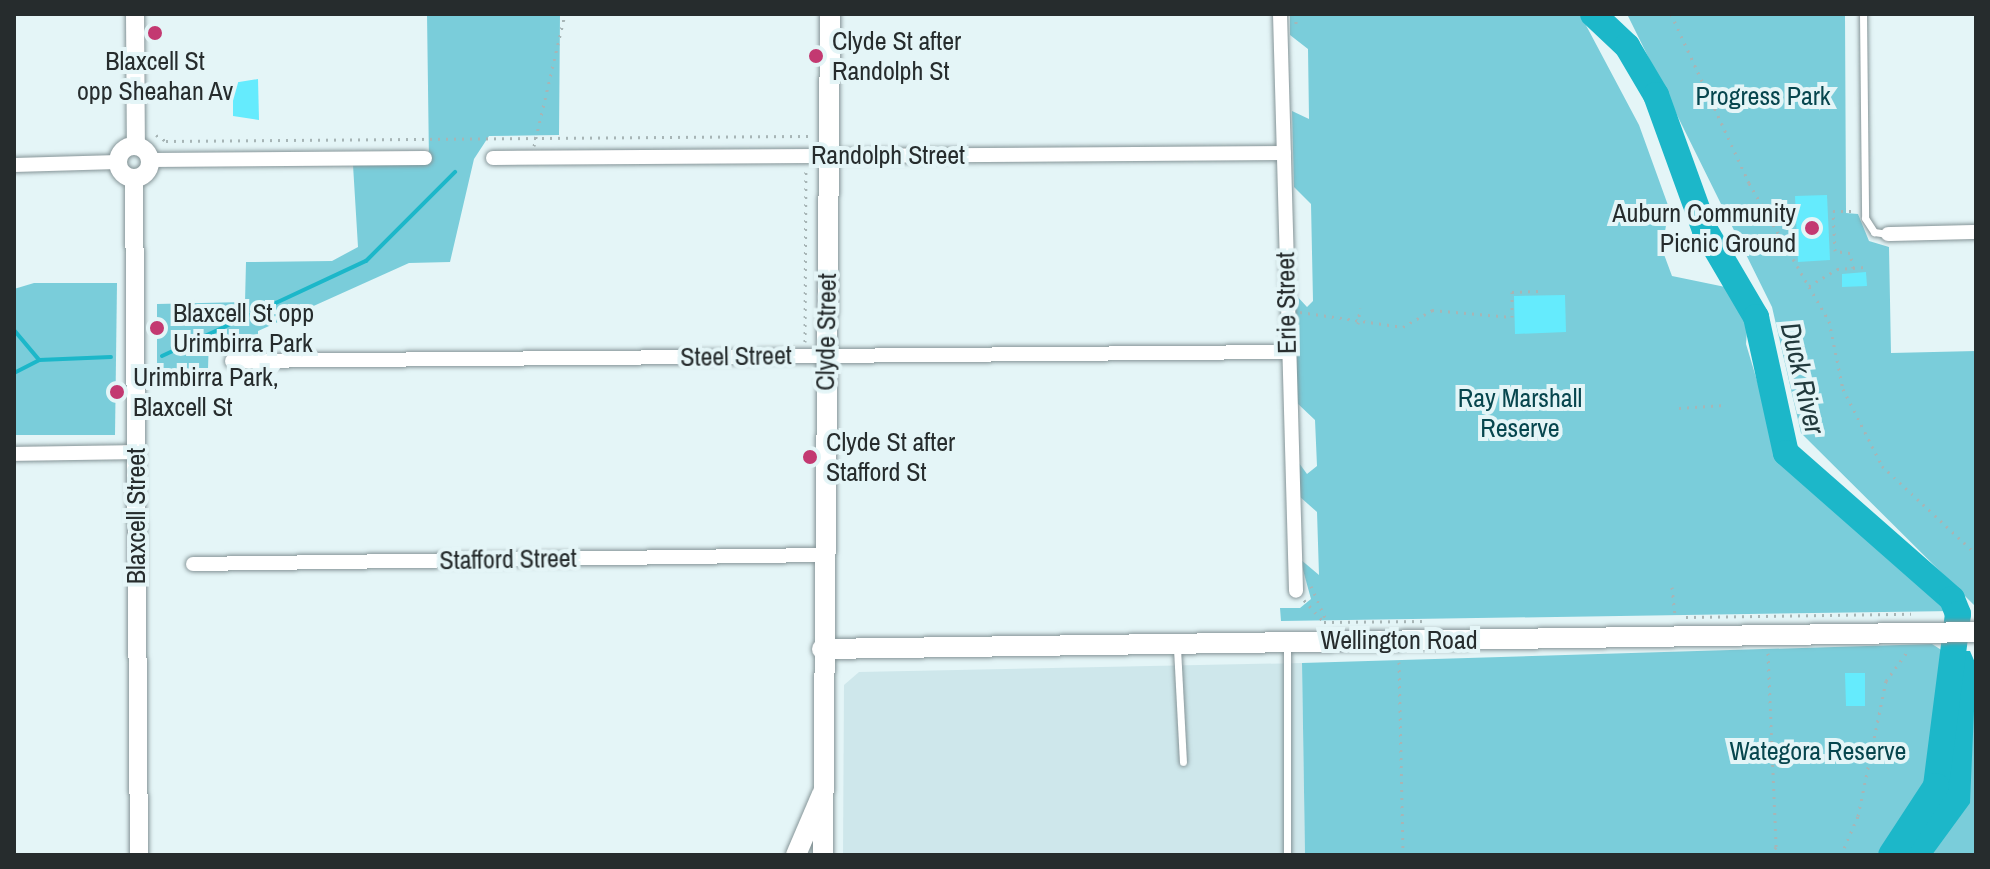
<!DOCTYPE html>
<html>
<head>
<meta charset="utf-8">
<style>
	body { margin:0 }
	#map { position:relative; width:1990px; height:869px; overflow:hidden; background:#e4f5f7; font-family:"Archivo Narrow",sans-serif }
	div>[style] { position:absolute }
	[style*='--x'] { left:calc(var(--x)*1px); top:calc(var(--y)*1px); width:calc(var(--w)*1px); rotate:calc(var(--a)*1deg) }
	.built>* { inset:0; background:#cee7eb }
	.green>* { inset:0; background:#7acdda }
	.water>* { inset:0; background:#1cb7c9 }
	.stream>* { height:4px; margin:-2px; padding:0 2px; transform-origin:2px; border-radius:2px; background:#1cb7c9 }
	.river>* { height:26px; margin:-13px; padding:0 13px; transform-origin:13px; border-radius:13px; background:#1cb7c9 }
	.building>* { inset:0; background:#65ebfd }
	.path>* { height:3px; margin-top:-1.5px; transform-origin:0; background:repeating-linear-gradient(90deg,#a7b5b6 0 2px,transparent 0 8px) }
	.roads { filter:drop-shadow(0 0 2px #859497) drop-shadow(0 0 2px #859497) }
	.service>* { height:7px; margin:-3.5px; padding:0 3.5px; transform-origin:3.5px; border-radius:3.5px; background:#fff }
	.minor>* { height:14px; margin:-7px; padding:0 7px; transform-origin:7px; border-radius:7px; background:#fff }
	.tertiary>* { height:18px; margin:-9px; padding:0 9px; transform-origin:9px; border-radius:9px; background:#fff }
	.tertiary>.ring { margin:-9px; padding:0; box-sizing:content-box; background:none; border:18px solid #fff; border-radius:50% }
	.secondary>* { height:20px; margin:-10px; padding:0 10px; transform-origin:10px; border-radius:10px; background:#fff }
	.dots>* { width:22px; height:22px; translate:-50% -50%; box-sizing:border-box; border:4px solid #e4f5f7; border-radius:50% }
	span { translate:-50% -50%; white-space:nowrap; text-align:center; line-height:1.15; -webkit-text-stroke:8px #e4f5f7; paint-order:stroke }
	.poi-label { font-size:26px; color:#262c2d }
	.left { translate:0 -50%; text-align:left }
	.right { translate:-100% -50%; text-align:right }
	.park-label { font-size:26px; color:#07464e }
	.street-label { font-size:26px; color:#262c2d }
	.water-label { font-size:28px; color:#21393c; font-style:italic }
	.frame { position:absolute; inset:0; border:16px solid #262c2d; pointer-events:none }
</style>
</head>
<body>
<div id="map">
	<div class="built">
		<div style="clip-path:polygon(1302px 663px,1305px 855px,843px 855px,844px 685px,859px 672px)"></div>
	</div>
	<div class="green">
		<div style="clip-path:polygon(427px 14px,560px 14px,559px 135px,489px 136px,474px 159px,450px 262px,409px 263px,258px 331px,258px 346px,235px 335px,209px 336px,208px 369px,157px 381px,157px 304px,245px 302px,246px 262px,332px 261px,358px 247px,353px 165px,429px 162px)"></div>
		<div style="clip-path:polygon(1290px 14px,1580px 14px,1639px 125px,1669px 208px,1662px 249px,1672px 276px,1735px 289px,1748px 316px,1746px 344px,1779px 454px,1953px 611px,1281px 621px,1280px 608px,1300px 608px,1311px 599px,1300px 559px,1319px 575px,1317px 512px,1299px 496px,1299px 463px,1307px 474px,1317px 466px,1315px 420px,1296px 402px,1295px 294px,1307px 307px,1313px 301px,1311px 204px,1294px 187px,1292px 111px,1309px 119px,1308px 49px,1290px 35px)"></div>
		<div style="clip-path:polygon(1627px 14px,1845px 14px,1846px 213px,1858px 214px,1869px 241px,1889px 247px,1891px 353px,1976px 351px,1976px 607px,1801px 433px,1772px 307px)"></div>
		<div style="clip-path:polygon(34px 283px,117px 283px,115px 435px,14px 435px,14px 289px)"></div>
		<div style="clip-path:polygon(1932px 644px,1943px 651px,1957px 797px,1969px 663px,1976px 663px,1976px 855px,1305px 855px,1302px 663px)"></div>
	</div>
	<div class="water">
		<div style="clip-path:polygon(1958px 651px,1970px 651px,1976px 665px,1970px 803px,1932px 855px,1895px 855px,1939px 791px)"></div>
	</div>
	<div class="stream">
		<div style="--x:14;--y:330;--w:38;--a:50"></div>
		<div style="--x:162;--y:356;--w:225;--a:-25"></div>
		<div style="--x:366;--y:261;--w:126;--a:-45"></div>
		<div style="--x:14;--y:373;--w:28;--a:-27"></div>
		<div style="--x:39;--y:360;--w:72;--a:-2.4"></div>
	</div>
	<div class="river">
		<div style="--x:1593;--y:14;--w:47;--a:43.3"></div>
		<div style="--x:1627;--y:46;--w:57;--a:59.4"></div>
		<div style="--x:1656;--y:95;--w:144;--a:70.1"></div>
		<div style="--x:1705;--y:230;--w:101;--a:59.6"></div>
		<div style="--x:1756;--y:317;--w:139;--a:77.6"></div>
		<div style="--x:1786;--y:453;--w:221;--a:41.3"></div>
		<div style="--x:1952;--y:599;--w:16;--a:68"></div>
		<div style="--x:1958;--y:614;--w:173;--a:97.3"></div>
		<div style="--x:1936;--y:786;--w:82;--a:123.1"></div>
	</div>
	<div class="building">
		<div style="clip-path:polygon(258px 79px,259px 120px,233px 116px,233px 83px)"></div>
		<div style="clip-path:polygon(1827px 195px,1830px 260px,1798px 262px,1795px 196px)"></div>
		<div style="clip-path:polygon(1866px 272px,1867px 286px,1842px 287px,1842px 274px)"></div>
		<div style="clip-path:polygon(1565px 295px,1566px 332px,1515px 334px,1514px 296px)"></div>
		<div style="clip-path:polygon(1845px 673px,1865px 673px,1865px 706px,1846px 706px)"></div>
	</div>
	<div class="path">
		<div style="--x:1296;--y:14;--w:12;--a:90"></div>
		<div style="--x:1671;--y:14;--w:186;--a:65.2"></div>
		<div style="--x:1749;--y:183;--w:160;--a:59.9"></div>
		<div style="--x:1829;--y:321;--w:69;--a:78.4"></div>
		<div style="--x:1843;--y:389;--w:86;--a:63.1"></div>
		<div style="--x:1882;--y:466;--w:129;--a:43.1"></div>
		<div style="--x:156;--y:135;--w:12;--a:31"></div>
		<div style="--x:166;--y:141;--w:642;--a:-0.45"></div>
		<div style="--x:534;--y:146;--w:136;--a:-76.8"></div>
		<div style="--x:1853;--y:268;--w:15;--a:-101"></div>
		<div style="--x:1850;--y:253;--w:15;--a:-172"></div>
		<div style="--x:1835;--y:251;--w:40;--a:-92.9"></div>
		<div style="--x:1833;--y:211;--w:21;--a:0"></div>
		<div style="--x:1809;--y:286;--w:33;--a:-31"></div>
		<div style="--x:1837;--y:269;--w:28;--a:-4"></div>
		<div style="--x:1300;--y:312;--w:104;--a:8.3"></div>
		<div style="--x:1403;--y:327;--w:34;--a:-30"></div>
		<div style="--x:1432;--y:310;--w:80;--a:5"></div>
		<div style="--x:1512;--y:317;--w:25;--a:-90"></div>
		<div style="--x:1512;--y:292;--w:26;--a:-2"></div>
		<div style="--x:1358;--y:324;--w:16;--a:-83"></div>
		<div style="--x:805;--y:342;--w:171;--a:-89.7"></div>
		<div style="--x:1679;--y:408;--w:45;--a:-3.8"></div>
		<div style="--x:1311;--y:586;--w:39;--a:66"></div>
		<div style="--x:1672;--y:587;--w:31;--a:84"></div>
		<div style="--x:1304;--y:600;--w:30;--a:48"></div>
		<div style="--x:1324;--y:622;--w:103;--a:-0.6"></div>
		<div style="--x:1686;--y:617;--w:225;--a:-0.8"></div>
		<div style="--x:1768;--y:653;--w:194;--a:87.6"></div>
		<div style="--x:1776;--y:847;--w:10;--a:127"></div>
		<div style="--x:1399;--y:662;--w:193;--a:88.8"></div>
		<div style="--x:1841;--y:855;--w:43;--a:-66.4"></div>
		<div style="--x:1858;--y:816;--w:138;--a:-78.3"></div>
		<div style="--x:1886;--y:681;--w:39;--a:-54"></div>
	</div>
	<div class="roads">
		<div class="service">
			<div style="--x:1863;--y:14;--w:204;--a:89.4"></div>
			<div style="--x:1865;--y:218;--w:17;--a:57"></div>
			<div style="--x:1874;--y:232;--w:14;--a:8"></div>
			<div style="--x:1287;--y:645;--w:210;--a:90"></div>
			<div style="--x:1177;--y:648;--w:114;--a:87"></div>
		</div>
		<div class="minor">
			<div style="--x:1280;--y:14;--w:577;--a:88.41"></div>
			<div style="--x:493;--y:158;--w:791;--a:-0.36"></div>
			<div style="--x:150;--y:160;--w:275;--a:-0.4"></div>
			<div style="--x:14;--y:165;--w:104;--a:-1.7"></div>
			<div style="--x:1888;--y:234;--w:88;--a:-1.3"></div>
			<div style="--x:232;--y:361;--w:1055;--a:-0.49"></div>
			<div style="--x:14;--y:454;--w:122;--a:-0.9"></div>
			<div style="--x:193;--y:564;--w:630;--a:-0.82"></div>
		</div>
		<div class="tertiary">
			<div style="--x:135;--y:14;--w:132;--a:89.6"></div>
			<div class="ring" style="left:118px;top:146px;width:14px;height:14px"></div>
			<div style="--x:134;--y:178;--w:677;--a:89.58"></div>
		</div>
		<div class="secondary">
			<div style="--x:822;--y:649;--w:1154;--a:-0.84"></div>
			<div style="--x:796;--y:855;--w:66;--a:-66.9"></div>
			<div style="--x:823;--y:855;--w:841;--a:-89.52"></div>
		</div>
	</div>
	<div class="dots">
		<div style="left:155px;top:33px;background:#c33971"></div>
		<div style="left:816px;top:56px;background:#c33971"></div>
		<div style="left:1812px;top:228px;background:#c33971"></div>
		<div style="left:157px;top:328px;background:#c33971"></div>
		<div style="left:117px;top:392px;background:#c33971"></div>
		<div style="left:810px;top:457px;background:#c33971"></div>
	</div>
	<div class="poi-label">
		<span class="left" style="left:832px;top:56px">Clyde St after<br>Randolph St</span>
		<span style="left:155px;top:76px">Blaxcell St<br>opp Sheahan Av</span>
		<span class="right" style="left:1796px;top:228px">Auburn Community<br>Picnic Ground</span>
		<span class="left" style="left:173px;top:328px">Blaxcell St opp<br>Urimbirra Park</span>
		<span class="left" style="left:133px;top:392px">Urimbirra Park,<br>Blaxcell St</span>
		<span class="left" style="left:826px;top:457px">Clyde St after<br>Stafford St</span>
	</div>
	<div class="park-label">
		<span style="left:1763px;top:96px">Progress Park</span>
		<span style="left:1520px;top:413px">Ray Marshall<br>Reserve</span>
		<span style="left:1818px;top:751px">Wategora Reserve</span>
	</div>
	<div class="street-label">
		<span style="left:888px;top:155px">Randolph Street</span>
		<span style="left:1286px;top:303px;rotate:-91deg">Erie Street</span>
		<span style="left:826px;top:332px;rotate:-89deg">Clyde Street</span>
		<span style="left:736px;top:356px;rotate:-1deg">Steel Street</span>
		<span style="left:136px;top:516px;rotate:-90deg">Blaxcell Street</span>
		<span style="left:508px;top:559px;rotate:-1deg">Stafford Street</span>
		<span style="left:1399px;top:640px">Wellington Road</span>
	</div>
	<div class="water-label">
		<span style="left:1803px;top:378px;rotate:77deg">Duck River</span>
	</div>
	<div class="frame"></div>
</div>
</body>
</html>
